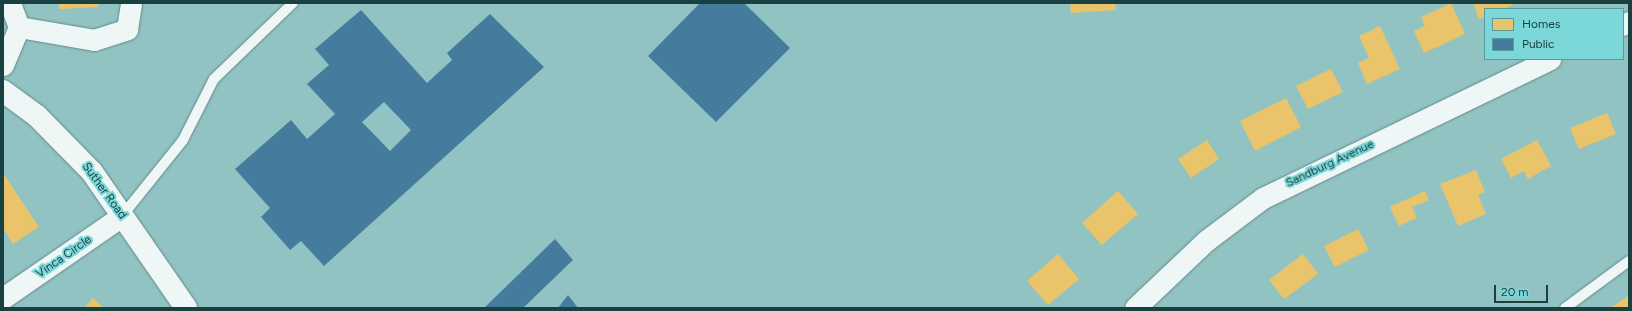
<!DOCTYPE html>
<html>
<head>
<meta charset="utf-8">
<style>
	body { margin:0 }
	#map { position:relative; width:1632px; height:311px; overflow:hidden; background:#91c3c3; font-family:Figtree,sans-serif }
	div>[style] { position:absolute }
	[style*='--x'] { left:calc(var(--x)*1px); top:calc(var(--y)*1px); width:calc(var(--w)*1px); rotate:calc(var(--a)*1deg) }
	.homes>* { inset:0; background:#e9c46a }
	.public>* { inset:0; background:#457b9d }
	.roads { filter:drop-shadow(0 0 1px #668a8a) drop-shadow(0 0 1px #668a8a) }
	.service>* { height:10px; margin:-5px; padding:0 5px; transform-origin:5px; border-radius:5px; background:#eef6f6 }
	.minor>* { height:21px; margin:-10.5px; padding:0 10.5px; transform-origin:10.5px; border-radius:10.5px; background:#eef6f6 }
	.tertiary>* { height:22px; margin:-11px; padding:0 11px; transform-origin:11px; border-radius:11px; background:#eef6f6 }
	span { translate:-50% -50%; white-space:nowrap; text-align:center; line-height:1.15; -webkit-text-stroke:4px #7cd7d8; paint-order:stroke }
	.street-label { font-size:12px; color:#1a4141 }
	.frame { position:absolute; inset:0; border:4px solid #1a4141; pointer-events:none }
	.legend { position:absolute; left:1484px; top:8px; width:140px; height:52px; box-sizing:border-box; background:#7cd7d8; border:1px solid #559b9c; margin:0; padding:5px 7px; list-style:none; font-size:12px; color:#1a4141 }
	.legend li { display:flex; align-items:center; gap:8px; height:20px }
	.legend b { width:20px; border:1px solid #559b9c }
	.scale { position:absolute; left:1494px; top:285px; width:54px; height:18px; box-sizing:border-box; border:2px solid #1a4141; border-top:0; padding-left:5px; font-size:12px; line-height:14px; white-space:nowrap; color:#1a4141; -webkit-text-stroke:3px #7cd7d8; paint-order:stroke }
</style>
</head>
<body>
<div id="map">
	<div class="homes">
		<div style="clip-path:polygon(59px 3px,98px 3px,98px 7px,59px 9px)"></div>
		<div style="clip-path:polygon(1070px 3px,1115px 3px,1116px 10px,1071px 13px)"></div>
		<div style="clip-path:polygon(1451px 3px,1465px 34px,1424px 53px,1414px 31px,1425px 26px,1421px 17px)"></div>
		<div style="clip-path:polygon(1473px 3px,1517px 3px,1503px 9px,1485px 9px,1485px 17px,1479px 19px)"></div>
		<div style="clip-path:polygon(1380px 26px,1400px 69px,1367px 84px,1358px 63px,1369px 58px,1359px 36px)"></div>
		<div style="clip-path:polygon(1331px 69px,1343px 92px,1308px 109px,1296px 86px)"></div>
		<div style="clip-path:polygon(1286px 98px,1301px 127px,1255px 151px,1240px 121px)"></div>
		<div style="clip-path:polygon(1607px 113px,1616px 134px,1579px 149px,1570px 128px)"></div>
		<div style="clip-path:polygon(1207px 140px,1219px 159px,1191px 178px,1178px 159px)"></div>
		<div style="clip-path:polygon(1537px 140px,1551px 166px,1528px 179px,1524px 171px,1511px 178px,1501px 159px)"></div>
		<div style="clip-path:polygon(1476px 170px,1485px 192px,1478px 195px,1486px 214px,1458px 226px,1440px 184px)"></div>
		<div style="clip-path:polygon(3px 173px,39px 227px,13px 244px,3px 228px)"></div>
		<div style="clip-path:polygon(1118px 191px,1138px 214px,1102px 245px,1082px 223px)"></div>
		<div style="clip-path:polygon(1425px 191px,1429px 200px,1412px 207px,1417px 218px,1399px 226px,1390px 207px)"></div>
		<div style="clip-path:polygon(1358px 229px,1369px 250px,1335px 267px,1324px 246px)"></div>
		<div style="clip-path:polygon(1058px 254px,1079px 279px,1048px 305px,1027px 281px)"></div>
		<div style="clip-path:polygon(1303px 254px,1318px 274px,1284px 299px,1269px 280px)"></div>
		<div style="clip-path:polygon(1629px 295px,1629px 308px,1610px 308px,1618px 303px)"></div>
		<div style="clip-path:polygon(93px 298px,104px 308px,84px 308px)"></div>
	</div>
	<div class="public">
		<div style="clip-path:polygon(700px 3px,744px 3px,790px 48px,716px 122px,648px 56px)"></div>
		<div style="clip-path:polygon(evenodd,361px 10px,427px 83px,452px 60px,447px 53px,490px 14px,544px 67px,324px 266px,301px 241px,290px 250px,261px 217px,270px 208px,235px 169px,291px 120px,307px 139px,335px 114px,307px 84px,329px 65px,315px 49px,361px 10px,384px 102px,411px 130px,390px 151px,362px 122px,384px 102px)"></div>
		<div style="clip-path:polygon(555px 239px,573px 260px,523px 308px,484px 308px)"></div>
		<div style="clip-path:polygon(568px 295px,578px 308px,558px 308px)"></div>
	</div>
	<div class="roads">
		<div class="service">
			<div style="--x:122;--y:216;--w:97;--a:-51.2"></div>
			<div style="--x:183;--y:140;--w:68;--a:-63.1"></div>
			<div style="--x:214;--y:79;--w:110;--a:-43.9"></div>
			<div style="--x:1565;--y:308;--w:79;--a:-36.3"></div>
		</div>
		<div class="minor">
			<div style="--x:1623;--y:25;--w:7;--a:-27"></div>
			<div style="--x:19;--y:27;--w:76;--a:9.8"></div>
			<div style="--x:94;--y:40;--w:35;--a:-18"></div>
			<div style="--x:127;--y:29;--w:26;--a:-81"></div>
			<div style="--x:3;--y:65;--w:41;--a:-67.2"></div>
			<div style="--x:19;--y:27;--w:26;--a:-111"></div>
			<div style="--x:3;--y:298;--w:145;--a:-34.6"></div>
			<div style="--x:1135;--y:308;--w:99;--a:-43.4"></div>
			<div style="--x:1207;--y:240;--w:70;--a:-36.9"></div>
			<div style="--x:1263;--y:198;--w:319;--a:-25.8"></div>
		</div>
		<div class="tertiary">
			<div style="--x:3;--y:91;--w:42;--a:36.3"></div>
			<div style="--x:37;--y:116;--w:78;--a:45.5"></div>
			<div style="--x:92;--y:172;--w:165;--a:55.3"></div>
		</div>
	</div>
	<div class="street-label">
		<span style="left:1330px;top:164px;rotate:-25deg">Sandburg Avenue</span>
		<span style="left:104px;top:191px;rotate:54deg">Suther Road</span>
		<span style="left:64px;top:257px;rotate:-35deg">Vinca Circle</span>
	</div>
	<div class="frame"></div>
	<ul class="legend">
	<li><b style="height:11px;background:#e9c46a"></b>Homes</li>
	<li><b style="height:11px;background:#457b9d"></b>Public</li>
	</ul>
	<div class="scale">20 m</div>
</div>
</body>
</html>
